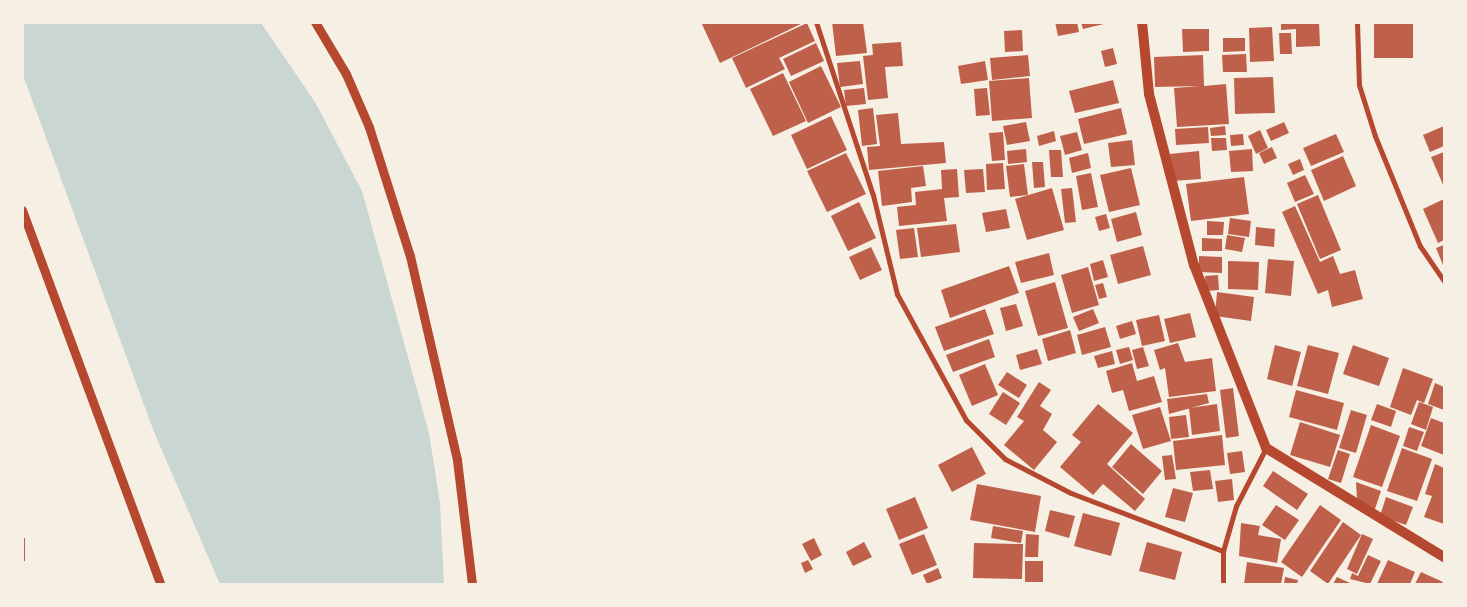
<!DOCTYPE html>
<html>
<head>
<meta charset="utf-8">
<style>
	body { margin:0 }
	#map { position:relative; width:1467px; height:607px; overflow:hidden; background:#f6efe4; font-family:Montserrat,sans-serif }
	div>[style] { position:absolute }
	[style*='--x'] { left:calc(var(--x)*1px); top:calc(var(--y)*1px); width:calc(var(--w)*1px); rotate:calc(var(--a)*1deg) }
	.water>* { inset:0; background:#c9d6d2 }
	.building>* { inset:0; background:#bf614a }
	.minor>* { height:5px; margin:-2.5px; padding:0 2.5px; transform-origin:2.5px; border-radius:2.5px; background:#b5482f }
	.tertiary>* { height:9px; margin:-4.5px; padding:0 4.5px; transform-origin:4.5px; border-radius:4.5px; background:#b5482f }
	.secondary>* { height:10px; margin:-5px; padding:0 5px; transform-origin:5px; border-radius:5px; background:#b5482f }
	span { translate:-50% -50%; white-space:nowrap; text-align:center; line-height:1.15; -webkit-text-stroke:4px #f6efe4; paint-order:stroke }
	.frame { position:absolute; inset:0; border:24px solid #f6efe4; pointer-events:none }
</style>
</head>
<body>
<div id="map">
	<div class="water">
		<div style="clip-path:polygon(23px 22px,261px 23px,315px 102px,362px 191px,429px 433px,440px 503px,444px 584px,220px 584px,154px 432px,23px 75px)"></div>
	</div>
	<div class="building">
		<div style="clip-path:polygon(701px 22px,805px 22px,720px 63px)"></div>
		<div style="clip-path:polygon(832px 22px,863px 22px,867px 53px,836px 56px)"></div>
		<div style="clip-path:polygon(1055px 22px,1077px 22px,1079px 32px,1058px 36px)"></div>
		<div style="clip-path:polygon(1081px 22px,1108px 22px,1108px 23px,1083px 29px)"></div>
		<div style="clip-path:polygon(1281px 22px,1319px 22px,1320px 46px,1296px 47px,1296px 29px,1281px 30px)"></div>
		<div style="clip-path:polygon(1374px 22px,1413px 22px,1413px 58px,1374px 58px)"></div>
		<div style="clip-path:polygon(807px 23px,815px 41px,779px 58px,785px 69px,746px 88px,732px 58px)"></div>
		<div style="clip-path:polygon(1272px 27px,1274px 61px,1250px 62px,1249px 28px)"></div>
		<div style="clip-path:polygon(1182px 29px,1209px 29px,1209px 51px,1183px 52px)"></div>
		<div style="clip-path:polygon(1022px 30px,1023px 51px,1005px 52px,1004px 31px)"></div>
		<div style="clip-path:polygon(1279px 33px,1291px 33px,1292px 54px,1280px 54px)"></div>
		<div style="clip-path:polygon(1223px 38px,1245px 38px,1245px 51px,1223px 52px)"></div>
		<div style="clip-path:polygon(901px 42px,903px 66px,885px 67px,888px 98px,868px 100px,863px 56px,873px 55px,872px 44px)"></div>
		<div style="clip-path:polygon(816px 43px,824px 61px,791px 76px,783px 59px)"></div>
		<div style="clip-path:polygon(1113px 48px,1117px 64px,1105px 67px,1101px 51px)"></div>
		<div style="clip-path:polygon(1246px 54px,1247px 72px,1223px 72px,1222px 55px)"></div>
		<div style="clip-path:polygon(1028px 55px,1030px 76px,992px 80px,990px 58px)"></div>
		<div style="clip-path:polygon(1203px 55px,1204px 86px,1226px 84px,1229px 124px,1177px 127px,1174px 88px,1200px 86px,1155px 87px,1154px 57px)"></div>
		<div style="clip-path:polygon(860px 61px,863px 84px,840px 87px,837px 63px)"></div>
		<div style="clip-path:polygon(985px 61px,988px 80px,961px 84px,958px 66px)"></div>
		<div style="clip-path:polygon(821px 66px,841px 107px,808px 123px,789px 82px)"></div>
		<div style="clip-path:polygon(783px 73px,806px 121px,773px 136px,750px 89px)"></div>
		<div style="clip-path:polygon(1273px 77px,1275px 113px,1235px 114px,1234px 78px)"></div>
		<div style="clip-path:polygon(1029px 78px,1032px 118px,992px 121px,989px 81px)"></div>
		<div style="clip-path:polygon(1113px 80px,1119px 103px,1075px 113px,1069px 91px)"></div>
		<div style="clip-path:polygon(864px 88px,866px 104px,846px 106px,844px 90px)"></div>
		<div style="clip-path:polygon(987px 88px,990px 115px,976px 116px,974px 89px)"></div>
		<div style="clip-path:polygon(873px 108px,877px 144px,862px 146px,858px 110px)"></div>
		<div style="clip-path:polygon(1121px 108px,1127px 134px,1084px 144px,1078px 119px)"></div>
		<div style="clip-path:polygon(898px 113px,901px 144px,944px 142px,946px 163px,869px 170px,867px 147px,880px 146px,876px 115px)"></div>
		<div style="clip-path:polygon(831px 116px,847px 150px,807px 169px,791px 135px)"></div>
		<div style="clip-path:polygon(1026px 122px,1030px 141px,1007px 145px,1003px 126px)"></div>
		<div style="clip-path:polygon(1284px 122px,1289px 133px,1271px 141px,1266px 130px)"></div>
		<div style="clip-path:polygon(1225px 126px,1226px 135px,1211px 136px,1210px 128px)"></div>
		<div style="clip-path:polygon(1444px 126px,1444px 146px,1430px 152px,1423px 135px)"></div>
		<div style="clip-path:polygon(1208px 127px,1209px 143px,1176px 145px,1175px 129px)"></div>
		<div style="clip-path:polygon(1260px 130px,1268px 148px,1256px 154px,1248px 136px)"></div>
		<div style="clip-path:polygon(1054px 131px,1056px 141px,1039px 146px,1037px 136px)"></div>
		<div style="clip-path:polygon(1003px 132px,1005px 160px,992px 161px,989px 133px)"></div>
		<div style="clip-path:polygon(1077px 132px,1082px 150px,1065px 155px,1060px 136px)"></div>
		<div style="clip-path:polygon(1243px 134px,1244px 145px,1231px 146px,1230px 135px)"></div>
		<div style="clip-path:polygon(1336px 134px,1344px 152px,1311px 166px,1303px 148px)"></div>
		<div style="clip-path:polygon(1211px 138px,1226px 138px,1227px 150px,1212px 151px)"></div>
		<div style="clip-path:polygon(1132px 140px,1135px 165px,1111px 167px,1108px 143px)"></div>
		<div style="clip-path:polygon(1272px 147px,1277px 158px,1264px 164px,1259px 153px)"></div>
		<div style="clip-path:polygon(1026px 149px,1027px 162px,1008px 164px,1007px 151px)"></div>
		<div style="clip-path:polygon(1252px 149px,1253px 171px,1231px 172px,1229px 151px)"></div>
		<div style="clip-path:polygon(1049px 150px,1061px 150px,1063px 177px,1051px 177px)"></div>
		<div style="clip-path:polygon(1199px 151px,1201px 179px,1172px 181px,1170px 154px)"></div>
		<div style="clip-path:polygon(1444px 152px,1444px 187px,1431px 157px)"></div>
		<div style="clip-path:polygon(846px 153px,866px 194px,827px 212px,807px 171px)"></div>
		<div style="clip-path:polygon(1088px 153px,1091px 168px,1072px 173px,1069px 158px)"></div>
		<div style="clip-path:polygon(1343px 156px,1356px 186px,1324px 201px,1311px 170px)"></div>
		<div style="clip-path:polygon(1300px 159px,1304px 170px,1293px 175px,1288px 164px)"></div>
		<div style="clip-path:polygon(1032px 162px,1043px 162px,1045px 187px,1034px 188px)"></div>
		<div style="clip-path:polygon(1003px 163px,1005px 189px,987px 190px,986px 164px)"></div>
		<div style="clip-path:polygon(1024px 164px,1028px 195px,1010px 197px,1006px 166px)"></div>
		<div style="clip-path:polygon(923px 166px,926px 186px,911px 188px,912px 202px,882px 206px,878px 171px)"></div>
		<div style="clip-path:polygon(1131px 168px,1140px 205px,1109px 212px,1100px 175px)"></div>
		<div style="clip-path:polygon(957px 169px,959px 197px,944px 198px,947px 221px,899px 226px,897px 207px,916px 205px,915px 192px,942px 189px,941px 170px)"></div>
		<div style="clip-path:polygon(983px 169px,985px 192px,966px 193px,964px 170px)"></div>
		<div style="clip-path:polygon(1091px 173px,1098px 207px,1082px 210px,1076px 176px)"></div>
		<div style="clip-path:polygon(1305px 175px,1314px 194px,1295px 202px,1287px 183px)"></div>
		<div style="clip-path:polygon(1244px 177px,1249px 214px,1191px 221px,1186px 184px)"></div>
		<div style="clip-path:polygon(1052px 188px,1064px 230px,1027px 240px,1015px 199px)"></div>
		<div style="clip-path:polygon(1072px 188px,1076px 222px,1065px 223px,1061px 189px)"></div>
		<div style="clip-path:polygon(1318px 195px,1341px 250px,1320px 259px,1297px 204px)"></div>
		<div style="clip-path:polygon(1444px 199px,1444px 240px,1438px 243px,1423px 209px)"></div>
		<div style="clip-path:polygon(859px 202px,876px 238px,848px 251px,831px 216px)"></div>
		<div style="clip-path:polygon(1295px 206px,1320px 262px,1333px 256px,1340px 274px,1355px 270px,1363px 299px,1332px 307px,1328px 290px,1318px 294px,1282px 212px)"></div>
		<div style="clip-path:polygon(1006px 209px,1010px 228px,986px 232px,982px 213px)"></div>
		<div style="clip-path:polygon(1136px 212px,1142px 235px,1117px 242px,1111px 219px)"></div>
		<div style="clip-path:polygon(1106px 214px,1110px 228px,1099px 231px,1095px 217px)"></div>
		<div style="clip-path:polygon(1230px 218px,1251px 221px,1249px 237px,1228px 234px)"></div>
		<div style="clip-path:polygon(1207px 221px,1224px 222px,1223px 235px,1207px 235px)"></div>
		<div style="clip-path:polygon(956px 224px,960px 252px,921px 257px,917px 228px)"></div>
		<div style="clip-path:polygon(1256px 227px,1275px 229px,1274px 247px,1255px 245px)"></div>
		<div style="clip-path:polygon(914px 228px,918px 257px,900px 259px,896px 230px)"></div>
		<div style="clip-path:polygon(1227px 235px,1245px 238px,1242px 252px,1225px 249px)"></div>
		<div style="clip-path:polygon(1202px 238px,1222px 239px,1222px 251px,1202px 251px)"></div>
		<div style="clip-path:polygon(1444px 245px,1444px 264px,1443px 265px,1436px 248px)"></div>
		<div style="clip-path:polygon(1143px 246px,1151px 275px,1118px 284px,1110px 255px)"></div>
		<div style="clip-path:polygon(871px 247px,882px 270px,860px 280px,849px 257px)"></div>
		<div style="clip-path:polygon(1049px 253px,1054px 275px,1021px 283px,1015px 262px)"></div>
		<div style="clip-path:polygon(1199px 256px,1222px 257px,1222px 273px,1199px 272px)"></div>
		<div style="clip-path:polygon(1268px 259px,1294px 261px,1291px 296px,1265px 293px)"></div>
		<div style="clip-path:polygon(1103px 260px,1108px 277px,1094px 281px,1090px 264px)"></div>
		<div style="clip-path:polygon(1228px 261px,1259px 262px,1258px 290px,1228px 289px)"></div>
		<div style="clip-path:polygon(1009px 266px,1019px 293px,950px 318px,941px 290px)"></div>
		<div style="clip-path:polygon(1088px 267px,1099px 305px,1072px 313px,1061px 275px)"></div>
		<div style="clip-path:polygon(1218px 275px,1219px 290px,1206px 291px,1205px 276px)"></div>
		<div style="clip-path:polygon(1055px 282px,1068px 328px,1038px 336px,1025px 291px)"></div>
		<div style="clip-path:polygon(1103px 283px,1107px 297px,1099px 299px,1095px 285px)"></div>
		<div style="clip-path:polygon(1217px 292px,1254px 297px,1251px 321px,1215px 316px)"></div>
		<div style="clip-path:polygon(1016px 304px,1023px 326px,1006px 331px,1000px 308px)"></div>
		<div style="clip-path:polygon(985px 309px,994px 334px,944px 351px,935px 327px)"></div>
		<div style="clip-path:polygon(1093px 309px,1099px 323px,1079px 331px,1073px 317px)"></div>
		<div style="clip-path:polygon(1190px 313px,1196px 337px,1170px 343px,1164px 319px)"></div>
		<div style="clip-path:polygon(1159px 315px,1165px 341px,1142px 346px,1136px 320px)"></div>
		<div style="clip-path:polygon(1132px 321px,1136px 334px,1120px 339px,1116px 326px)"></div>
		<div style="clip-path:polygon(1105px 327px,1111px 347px,1082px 355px,1077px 335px)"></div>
		<div style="clip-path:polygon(1070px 330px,1076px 353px,1048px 361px,1042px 339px)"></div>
		<div style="clip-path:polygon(989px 339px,995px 357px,953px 372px,946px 355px)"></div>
		<div style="clip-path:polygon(1178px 343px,1185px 362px,1212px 358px,1216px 391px,1169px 397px,1165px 368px,1160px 370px,1154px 350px)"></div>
		<div style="clip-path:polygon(1275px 345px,1301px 352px,1292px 386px,1267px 379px)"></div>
		<div style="clip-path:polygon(1308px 345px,1339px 353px,1328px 394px,1297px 386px)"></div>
		<div style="clip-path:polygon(1353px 345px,1389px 358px,1379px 386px,1343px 374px)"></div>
		<div style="clip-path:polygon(1129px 347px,1133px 360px,1120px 364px,1116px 350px)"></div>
		<div style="clip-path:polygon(1143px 347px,1149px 366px,1137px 369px,1132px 350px)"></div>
		<div style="clip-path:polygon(1037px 349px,1042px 364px,1020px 370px,1016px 355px)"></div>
		<div style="clip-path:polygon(1112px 351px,1115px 364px,1098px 368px,1094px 356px)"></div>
		<div style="clip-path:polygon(1132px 363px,1137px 381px,1154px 376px,1162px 402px,1129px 411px,1123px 390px,1112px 393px,1106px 371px)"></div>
		<div style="clip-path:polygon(985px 364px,998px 395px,972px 406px,959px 375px)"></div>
		<div style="clip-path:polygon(1403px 368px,1433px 379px,1424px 403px,1417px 400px,1411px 415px,1390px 407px)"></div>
		<div style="clip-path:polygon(1007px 372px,1027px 385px,1019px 398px,998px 385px)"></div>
		<div style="clip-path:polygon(1039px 382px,1051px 390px,1040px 406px,1052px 414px,1043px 430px,1057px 442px,1034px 470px,1004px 445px,1024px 421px,1017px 417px)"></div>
		<div style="clip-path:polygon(1435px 383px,1444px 387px,1444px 410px,1428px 404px)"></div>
		<div style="clip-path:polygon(1233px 388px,1239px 436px,1226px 438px,1220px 390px)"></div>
		<div style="clip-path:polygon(1296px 390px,1344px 403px,1337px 430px,1289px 417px)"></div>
		<div style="clip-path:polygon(1003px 392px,1020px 403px,1006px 425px,989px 414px)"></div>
		<div style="clip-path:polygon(1207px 394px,1209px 403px,1169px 414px,1167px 399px)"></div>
		<div style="clip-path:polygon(1419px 402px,1433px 407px,1426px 430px,1411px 424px)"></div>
		<div style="clip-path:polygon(1098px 404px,1133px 433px,1107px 464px,1145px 499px,1135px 511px,1103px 484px,1093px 495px,1060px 467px,1081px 442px,1072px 435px)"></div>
		<div style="clip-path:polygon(1217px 404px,1220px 431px,1192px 435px,1189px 408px)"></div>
		<div style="clip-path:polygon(1377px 404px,1396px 411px,1391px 427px,1371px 420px)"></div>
		<div style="clip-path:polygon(1160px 407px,1171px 441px,1143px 449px,1132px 415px)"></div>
		<div style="clip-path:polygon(1351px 410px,1367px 415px,1356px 453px,1339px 448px)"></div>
		<div style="clip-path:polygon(1186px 415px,1189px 437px,1171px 439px,1169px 417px)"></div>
		<div style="clip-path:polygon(1431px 418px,1444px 423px,1444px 455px,1421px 446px)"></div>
		<div style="clip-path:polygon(1300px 422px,1340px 435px,1330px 467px,1290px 455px)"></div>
		<div style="clip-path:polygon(1371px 425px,1400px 436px,1382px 487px,1353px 477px)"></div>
		<div style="clip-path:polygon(1409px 427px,1424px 432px,1417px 451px,1403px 446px)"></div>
		<div style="clip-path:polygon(1222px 435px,1225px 465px,1176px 470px,1173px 441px)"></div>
		<div style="clip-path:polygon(1131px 444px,1162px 471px,1143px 494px,1112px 467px)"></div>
		<div style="clip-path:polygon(972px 447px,986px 474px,952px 492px,938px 465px)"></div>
		<div style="clip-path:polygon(1402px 448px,1432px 459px,1417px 501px,1387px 491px)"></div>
		<div style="clip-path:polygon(1338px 450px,1350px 454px,1341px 483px,1328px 479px)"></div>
		<div style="clip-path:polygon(1242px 451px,1245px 472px,1230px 474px,1227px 453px)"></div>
		<div style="clip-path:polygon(1172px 455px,1176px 479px,1165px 480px,1162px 456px)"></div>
		<div style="clip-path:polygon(1435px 464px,1444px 468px,1444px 524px,1424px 517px,1432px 496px,1425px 494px)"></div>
		<div style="clip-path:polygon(1210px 470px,1213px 489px,1193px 491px,1190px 472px)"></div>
		<div style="clip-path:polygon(1273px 471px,1308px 494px,1297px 510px,1263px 486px)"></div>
		<div style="clip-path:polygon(1232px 479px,1234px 500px,1218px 502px,1215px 481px)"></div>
		<div style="clip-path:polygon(1356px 482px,1381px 491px,1374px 512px,1357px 500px)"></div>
		<div style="clip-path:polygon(977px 484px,1041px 496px,1035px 532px,970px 520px)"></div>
		<div style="clip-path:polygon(1173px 488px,1193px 493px,1185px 522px,1165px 517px)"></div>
		<div style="clip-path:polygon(915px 497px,928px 528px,899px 540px,886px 509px)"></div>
		<div style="clip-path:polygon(1386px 497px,1413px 507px,1406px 525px,1380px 516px)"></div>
		<div style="clip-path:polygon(1276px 505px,1299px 520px,1285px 540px,1262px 525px)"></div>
		<div style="clip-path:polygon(1320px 505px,1341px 520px,1302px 577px,1281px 562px)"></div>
		<div style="clip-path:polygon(1050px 510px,1075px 516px,1069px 538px,1045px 531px)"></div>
		<div style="clip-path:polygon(1083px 513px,1120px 523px,1111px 556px,1074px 546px)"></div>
		<div style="clip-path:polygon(1343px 522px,1361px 535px,1328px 584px,1310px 571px)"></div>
		<div style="clip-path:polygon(1241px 523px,1260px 526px,1258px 535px,1281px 539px,1277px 563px,1239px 556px)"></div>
		<div style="clip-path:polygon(993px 526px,1023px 531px,1021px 543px,991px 538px)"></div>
		<div style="clip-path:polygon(924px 534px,937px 565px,912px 575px,899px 544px)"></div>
		<div style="clip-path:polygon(1026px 534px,1039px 535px,1038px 557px,1025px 557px)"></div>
		<div style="clip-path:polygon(1362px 534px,1373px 539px,1357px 574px,1347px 569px)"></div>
		<div style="clip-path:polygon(22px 538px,25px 538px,25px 561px,22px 561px)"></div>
		<div style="clip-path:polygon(814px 538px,822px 555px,811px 561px,802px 544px)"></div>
		<div style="clip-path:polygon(864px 542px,872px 557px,853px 566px,846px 552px)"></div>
		<div style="clip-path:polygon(1147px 542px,1182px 552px,1175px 580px,1139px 571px)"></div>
		<div style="clip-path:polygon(974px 543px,1023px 544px,1022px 579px,973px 578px)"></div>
		<div style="clip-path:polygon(1368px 555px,1381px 561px,1370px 584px,1350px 579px,1352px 573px,1358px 576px)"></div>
		<div style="clip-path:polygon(808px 560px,813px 569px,805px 573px,801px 563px)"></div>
		<div style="clip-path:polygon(1388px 560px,1415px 572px,1410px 584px,1377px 584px)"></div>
		<div style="clip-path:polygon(1025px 561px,1043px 561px,1043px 582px,1025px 582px)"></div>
		<div style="clip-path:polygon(1247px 562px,1284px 568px,1281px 584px,1244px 584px)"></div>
		<div style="clip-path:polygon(938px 568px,942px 578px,927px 584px,923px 575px)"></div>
		<div style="clip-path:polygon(1421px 572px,1443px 582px,1442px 584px,1415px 584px)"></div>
		<div style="clip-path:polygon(1285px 577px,1298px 580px,1297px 584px,1284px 584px)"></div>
		<div style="clip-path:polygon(1337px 577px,1352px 584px,1333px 584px)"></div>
	</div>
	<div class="minor">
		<div style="--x:816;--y:22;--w:182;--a:71.8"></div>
		<div style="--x:873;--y:195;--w:102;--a:76.4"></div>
		<div style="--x:897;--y:294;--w:144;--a:61.3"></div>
		<div style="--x:966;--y:420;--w:55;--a:45"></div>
		<div style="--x:1005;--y:459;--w:74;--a:27.3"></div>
		<div style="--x:1071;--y:493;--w:163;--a:20.9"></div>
		<div style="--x:1357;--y:22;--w:63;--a:88.2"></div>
		<div style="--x:1359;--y:85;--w:53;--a:72.6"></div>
		<div style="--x:1375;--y:136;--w:119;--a:67.8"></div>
		<div style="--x:1420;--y:246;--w:42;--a:55.6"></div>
		<div style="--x:1223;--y:584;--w:33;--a:-90"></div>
		<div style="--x:1223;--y:551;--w:47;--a:-73.9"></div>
		<div style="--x:1236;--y:506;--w:65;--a:-62.7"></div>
	</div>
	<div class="tertiary">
		<div style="--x:315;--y:22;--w:61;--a:59.2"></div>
		<div style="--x:346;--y:74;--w:58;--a:66.5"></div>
		<div style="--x:369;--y:127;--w:135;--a:72.4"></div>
		<div style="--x:410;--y:256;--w:209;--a:77"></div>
		<div style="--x:457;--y:460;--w:125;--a:83.1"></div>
		<div style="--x:22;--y:210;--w:399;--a:69.7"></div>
	</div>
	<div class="secondary">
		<div style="--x:1142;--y:22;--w:72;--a:84.4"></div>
		<div style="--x:1149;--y:94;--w:177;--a:75.3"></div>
		<div style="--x:1194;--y:265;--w:197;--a:68.5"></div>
		<div style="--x:1266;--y:448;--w:209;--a:31.5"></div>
	</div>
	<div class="frame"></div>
</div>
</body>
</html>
